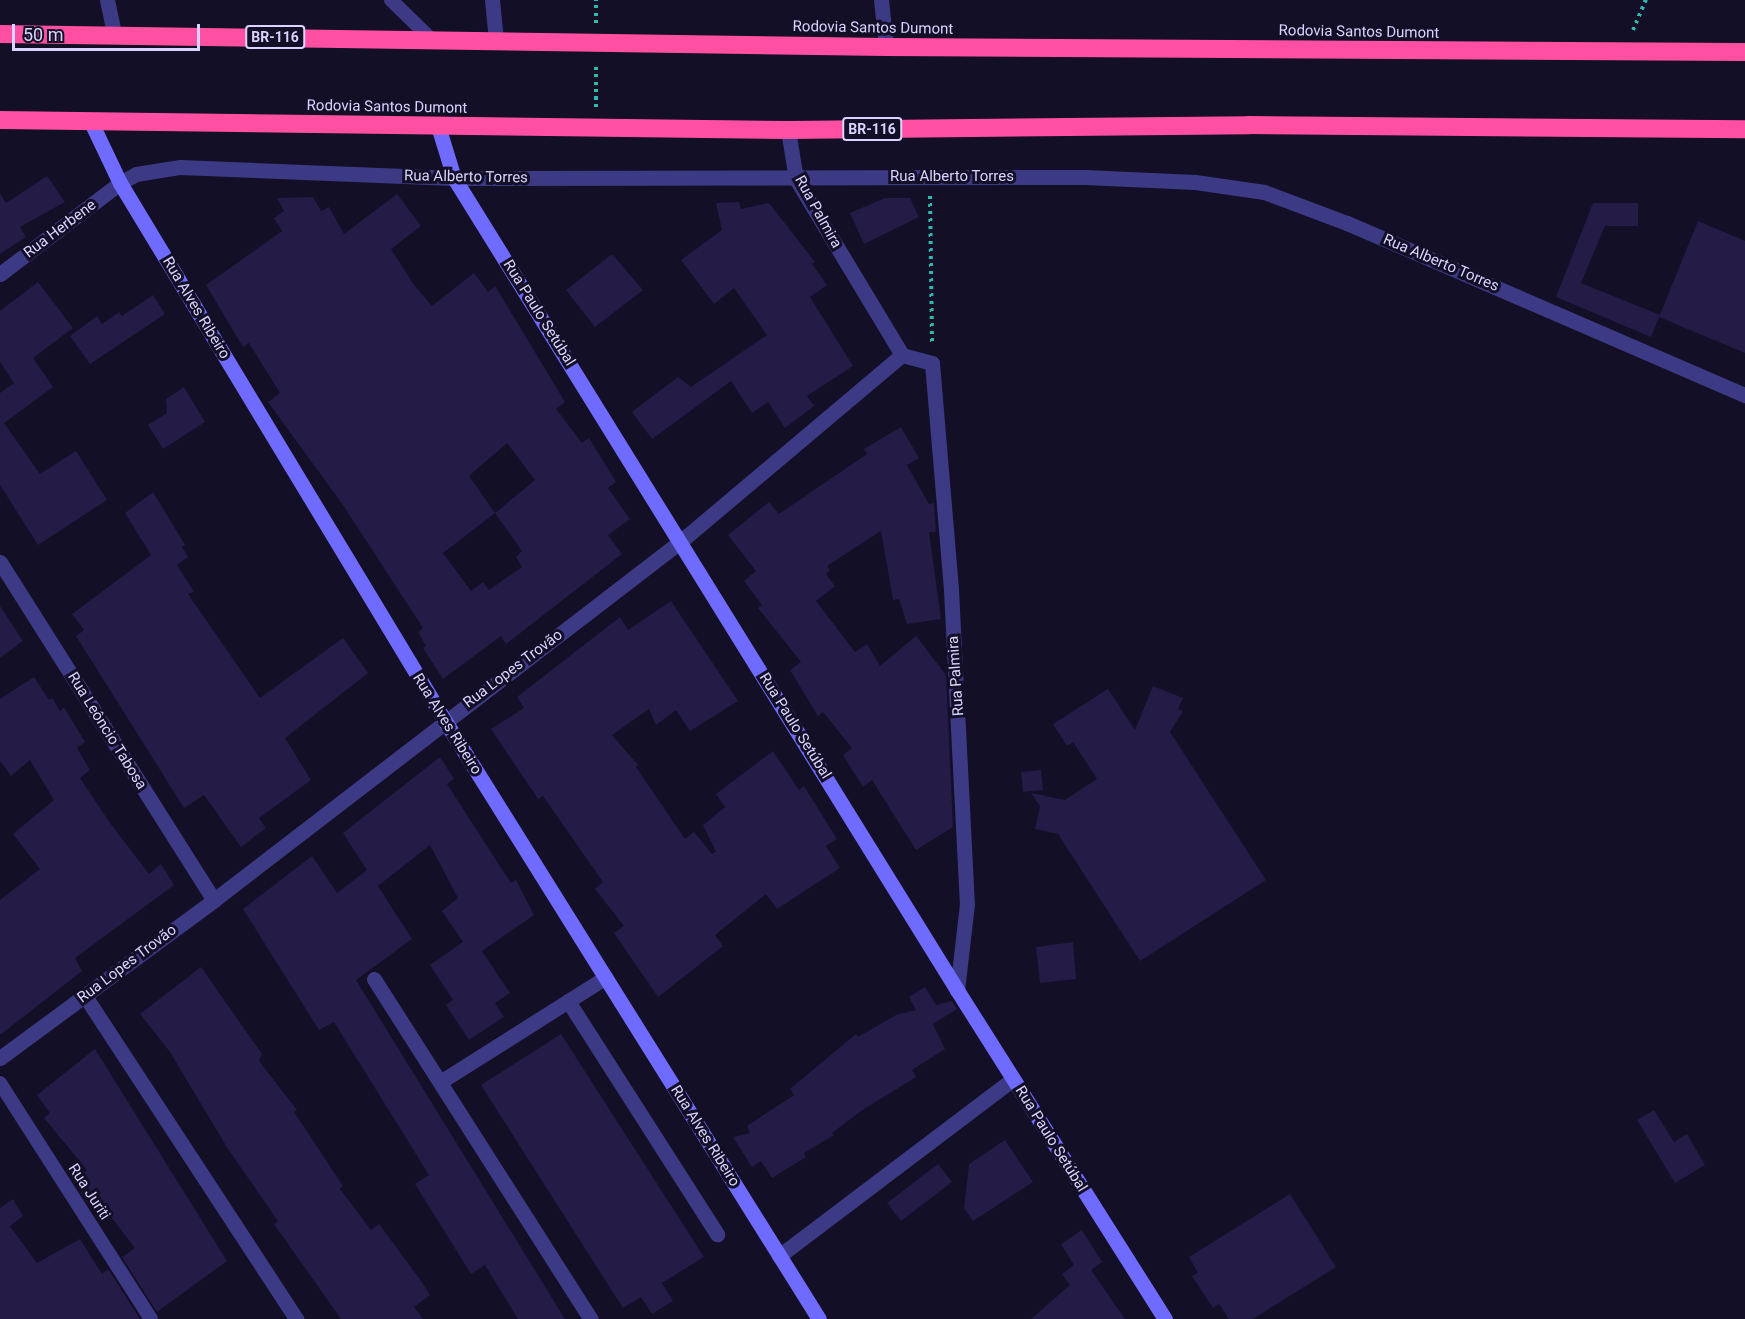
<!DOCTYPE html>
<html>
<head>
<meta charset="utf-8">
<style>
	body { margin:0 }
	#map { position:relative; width:1745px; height:1319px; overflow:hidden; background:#130f26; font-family:Roboto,sans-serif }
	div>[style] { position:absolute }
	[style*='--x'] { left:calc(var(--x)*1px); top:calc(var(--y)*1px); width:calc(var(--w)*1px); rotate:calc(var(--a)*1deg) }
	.building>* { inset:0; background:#241b47 }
	.path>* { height:4px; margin-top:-2px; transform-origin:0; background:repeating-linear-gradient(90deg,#2fb8b0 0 3px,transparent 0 7.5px) }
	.lane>* { height:14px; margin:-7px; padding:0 7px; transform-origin:7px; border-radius:7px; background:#3d3a85 }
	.street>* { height:15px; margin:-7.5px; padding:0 7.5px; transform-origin:7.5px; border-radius:7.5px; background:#3d3a85 }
	.secondary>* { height:15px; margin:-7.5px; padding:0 7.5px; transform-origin:7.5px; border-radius:7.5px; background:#6f6bff }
	.highway>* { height:18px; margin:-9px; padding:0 9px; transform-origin:9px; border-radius:9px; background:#ff4fa3 }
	span { translate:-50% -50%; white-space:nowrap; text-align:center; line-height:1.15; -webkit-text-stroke:6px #130f26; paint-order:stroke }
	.shield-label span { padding:2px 4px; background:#130f26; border:2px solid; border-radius:4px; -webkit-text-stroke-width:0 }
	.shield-label { font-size:14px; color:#d9d4ff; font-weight:700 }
	.street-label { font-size:15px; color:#d9d4ff }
	.scale { position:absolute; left:12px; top:24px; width:188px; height:27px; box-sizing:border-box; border:3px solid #d9d4ff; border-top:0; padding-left:8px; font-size:18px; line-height:21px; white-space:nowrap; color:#d9d4ff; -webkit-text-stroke:4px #130f26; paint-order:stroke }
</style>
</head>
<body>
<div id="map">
	<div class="building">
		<div style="clip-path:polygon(47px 176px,65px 202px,20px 227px,26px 237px,0 254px,0 193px,6px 203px)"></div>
		<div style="clip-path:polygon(evenodd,397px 194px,421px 226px,391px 249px,414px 285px,432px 306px,474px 273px,488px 292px,495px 286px,565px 402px,556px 409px,582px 443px,589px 438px,616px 482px,608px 488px,630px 519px,608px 535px,622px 554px,506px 644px,501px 636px,443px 679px,423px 648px,426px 646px,418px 632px,423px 628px,343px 505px,268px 402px,280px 393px,249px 343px,243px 347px,206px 285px,282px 231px,274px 218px,284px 211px,277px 198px,313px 197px,321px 211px,329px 207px,344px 234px,397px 194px,507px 443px,535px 480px,495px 513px,522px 551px,516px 557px,522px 567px,489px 590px,483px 582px,471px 591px,443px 553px,495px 513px,469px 476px,507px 443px)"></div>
		<div style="clip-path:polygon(885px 198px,910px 198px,919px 217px,864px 244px,850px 213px)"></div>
		<div style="clip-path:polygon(739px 202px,741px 209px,769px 203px,815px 262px,812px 264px,827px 285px,810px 297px,853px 366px,807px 396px,814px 406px,785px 428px,768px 402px,752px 413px,731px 381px,652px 439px,632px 412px,678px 377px,691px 387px,767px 335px,734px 288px,714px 304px,681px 260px,722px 230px,716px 203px)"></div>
		<div style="clip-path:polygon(1593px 203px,1638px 203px,1638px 226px,1605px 226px,1581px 283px,1660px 315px,1651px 337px,1556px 297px)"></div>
		<div style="clip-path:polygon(1698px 221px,1745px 241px,1745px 353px,1659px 317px)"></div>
		<div style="clip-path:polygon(612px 254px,643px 290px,595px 327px,566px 290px)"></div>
		<div style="clip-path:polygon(38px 282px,73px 328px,33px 358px,53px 387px,4px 423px,40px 474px,76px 451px,107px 500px,38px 545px,0 485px,0 393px,14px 383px,0 362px,0 311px)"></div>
		<div style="clip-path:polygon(153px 295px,165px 314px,90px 364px,70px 336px,97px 316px,102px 324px,119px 312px,122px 316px)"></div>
		<div style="clip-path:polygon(184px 387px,205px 422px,163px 449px,148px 425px,167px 413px,166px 399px)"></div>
		<div style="clip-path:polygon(901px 427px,919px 458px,907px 465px,929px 504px,934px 503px,936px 532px,929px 532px,941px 619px,907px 624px,899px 599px,893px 600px,881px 531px,827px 566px,830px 570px,826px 574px,835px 586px,816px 601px,855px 652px,867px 644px,880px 666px,916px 636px,946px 675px,953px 827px,916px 850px,872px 780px,863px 787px,843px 755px,852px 748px,823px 712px,818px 716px,790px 670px,801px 662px,758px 608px,762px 605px,744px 581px,756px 571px,728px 535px,769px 502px,779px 514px,867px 454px,864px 449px)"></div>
		<div style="clip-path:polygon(153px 492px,185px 545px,182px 547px,188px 557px,177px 565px,194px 592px,188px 594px,260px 698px,343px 638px,368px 673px,285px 738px,311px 780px,259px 818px,266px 828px,241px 847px,204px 795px,184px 808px,76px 636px,84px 630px,72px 614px,151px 555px,125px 513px)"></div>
		<div style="clip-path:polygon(671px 601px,738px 701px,690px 731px,676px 710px,656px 725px,649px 709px,612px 735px,638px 765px,636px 767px,685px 839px,694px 832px,712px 854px,716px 852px,703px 825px,725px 807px,716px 794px,773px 751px,799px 790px,804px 786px,837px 839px,826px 846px,840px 868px,777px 909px,766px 894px,715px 935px,723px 946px,658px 997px,614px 933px,624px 926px,595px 889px,603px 882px,543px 796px,538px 799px,491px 729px,524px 708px,517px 697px,620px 617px,628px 630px)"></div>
		<div style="clip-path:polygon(0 606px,23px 641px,0 658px)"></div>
		<div style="clip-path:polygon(34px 677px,49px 700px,52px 698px,60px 711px,64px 707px,85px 742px,77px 748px,90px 770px,80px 778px,110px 823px,149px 874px,161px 864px,174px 885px,75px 958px,82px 971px,0 1035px,0 900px,40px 869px,13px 834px,54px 800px,30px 760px,11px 776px,0 761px,0 699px)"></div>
		<div style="clip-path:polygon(1153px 686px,1183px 698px,1178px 709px,1183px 711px,1170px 732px,1266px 880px,1140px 961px,1058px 834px,1035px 829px,1040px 806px,1031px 793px,1065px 800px,1097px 779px,1073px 742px,1067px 746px,1053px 724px,1108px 689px,1135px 730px)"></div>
		<div style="clip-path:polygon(440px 757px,454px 779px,447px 784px,511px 883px,516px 880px,534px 915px,482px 951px,510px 993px,495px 1003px,504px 1017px,469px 1040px,446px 1005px,453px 1000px,430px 965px,463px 942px,442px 911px,458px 898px,430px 845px,378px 886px,412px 939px,356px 980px,565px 1319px,518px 1319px,485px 1265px,471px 1274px,415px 1184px,429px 1175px,334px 1022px,319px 1030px,243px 909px,312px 856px,337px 893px,367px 870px,343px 833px)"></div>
		<div style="clip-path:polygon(1041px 770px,1043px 790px,1023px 792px,1021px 772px)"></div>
		<div style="clip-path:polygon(1073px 942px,1076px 979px,1040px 983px,1036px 947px)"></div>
		<div style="clip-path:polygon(201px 967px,262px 1054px,259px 1061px,297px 1110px,294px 1112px,343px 1186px,340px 1189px,371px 1230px,379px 1224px,419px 1278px,430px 1295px,414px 1307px,423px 1319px,341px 1319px,274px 1224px,278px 1221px,228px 1149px,170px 1052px,140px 1014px)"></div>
		<div style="clip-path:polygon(925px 987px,936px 1005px,952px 1001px,957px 1009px,933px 1024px,945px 1049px,912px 1070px,916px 1077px,861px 1111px,832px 1133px,834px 1135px,804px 1153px,806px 1157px,772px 1178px,761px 1161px,752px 1167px,733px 1137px,750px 1133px,747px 1126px,794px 1095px,790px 1089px,856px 1034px,858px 1037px,896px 1015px,916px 1010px,909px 997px)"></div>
		<div style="clip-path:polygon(561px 1034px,704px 1257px,662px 1283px,673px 1301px,652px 1314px,641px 1297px,623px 1308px,481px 1085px)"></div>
		<div style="clip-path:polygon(95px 1049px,227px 1261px,157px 1312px,122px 1257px,135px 1248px,105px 1209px,96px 1216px,73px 1181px,87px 1170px,44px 1118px,50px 1113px,37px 1095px)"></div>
		<div style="clip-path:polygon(1654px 1110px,1674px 1142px,1687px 1134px,1705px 1165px,1675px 1183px,1637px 1120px)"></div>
		<div style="clip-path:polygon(1005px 1140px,1033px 1182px,973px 1221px,964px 1208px,969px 1164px)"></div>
		<div style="clip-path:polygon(938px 1164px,952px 1182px,901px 1221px,887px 1203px)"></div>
		<div style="clip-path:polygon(1290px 1194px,1336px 1267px,1253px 1319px,1229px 1319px,1219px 1304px,1213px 1308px,1192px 1276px,1198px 1273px,1189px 1257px)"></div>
		<div style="clip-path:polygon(13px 1199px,23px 1216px,10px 1226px,37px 1263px,80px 1239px,102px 1274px,108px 1269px,140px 1319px,0 1319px,0 1208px)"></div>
		<div style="clip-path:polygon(1082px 1230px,1102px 1262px,1091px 1270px,1125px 1319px,1031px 1319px,1070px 1285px,1062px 1274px,1074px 1265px,1061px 1244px)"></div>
	</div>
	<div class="path">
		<div style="--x:596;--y:23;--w:23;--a:-90"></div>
		<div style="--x:1633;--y:30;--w:33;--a:-67"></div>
		<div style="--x:596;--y:107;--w:43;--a:-90"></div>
		<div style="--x:930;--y:196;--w:148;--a:89.2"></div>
	</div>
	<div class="lane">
		<div style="--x:391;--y:0;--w:56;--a:44.3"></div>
		<div style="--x:0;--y:1083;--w:280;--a:57.4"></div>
	</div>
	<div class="street">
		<div style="--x:107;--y:0;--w:35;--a:78"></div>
		<div style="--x:492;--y:0;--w:40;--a:84.3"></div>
		<div style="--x:881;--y:0;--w:47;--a:83.9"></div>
		<div style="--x:788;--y:130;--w:50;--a:80.7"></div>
		<div style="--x:796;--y:179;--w:205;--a:58.9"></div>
		<div style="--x:902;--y:355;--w:31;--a:15"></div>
		<div style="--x:932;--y:363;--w:228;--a:85.2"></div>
		<div style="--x:951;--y:590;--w:314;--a:87.1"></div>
		<div style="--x:967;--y:904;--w:87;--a:96.6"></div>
		<div style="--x:0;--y:274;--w:151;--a:-37.2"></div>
		<div style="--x:120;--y:183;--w:18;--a:-29"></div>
		<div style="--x:136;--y:174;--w:45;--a:-9"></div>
		<div style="--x:180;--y:167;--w:274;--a:2.3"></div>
		<div style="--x:454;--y:178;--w:631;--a:-0.09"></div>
		<div style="--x:1085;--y:177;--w:110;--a:2.6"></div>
		<div style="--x:1195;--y:182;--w:70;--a:8.2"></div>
		<div style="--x:1264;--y:192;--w:89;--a:20.5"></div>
		<div style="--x:1347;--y:223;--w:434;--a:23.4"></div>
		<div style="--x:0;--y:562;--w:400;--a:57.7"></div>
		<div style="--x:374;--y:979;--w:403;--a:57.5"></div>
		<div style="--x:85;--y:996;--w:386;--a:56.8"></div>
		<div style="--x:568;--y:1001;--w:277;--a:57.4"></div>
		<div style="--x:0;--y:1058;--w:266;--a:-36.4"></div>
		<div style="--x:214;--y:900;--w:589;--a:-37.55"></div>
		<div style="--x:681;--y:541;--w:289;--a:-40.1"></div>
		<div style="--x:440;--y:1082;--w:196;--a:-32.3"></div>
		<div style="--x:779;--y:1256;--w:293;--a:-37.1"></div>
	</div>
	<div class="secondary">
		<div style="--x:90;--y:120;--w:70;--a:64.5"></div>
		<div style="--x:120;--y:183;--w:629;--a:58.86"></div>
		<div style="--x:445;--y:721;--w:705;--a:57.98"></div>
		<div style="--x:438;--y:126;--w:54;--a:72.9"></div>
		<div style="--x:454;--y:178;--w:955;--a:58.22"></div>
		<div style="--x:957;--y:990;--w:389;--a:57.7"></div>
	</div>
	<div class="highway">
		<div style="--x:0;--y:34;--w:886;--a:0.84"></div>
		<div style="--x:886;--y:47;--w:859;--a:0.33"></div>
		<div style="--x:0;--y:120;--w:788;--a:0.73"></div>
		<div style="--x:788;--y:130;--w:461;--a:-0.6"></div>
		<div style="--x:1249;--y:125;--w:496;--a:0.5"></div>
	</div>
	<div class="shield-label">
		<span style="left:275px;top:37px">BR-116</span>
		<span style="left:872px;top:129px">BR-116</span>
	</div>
	<div class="street-label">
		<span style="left:873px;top:28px;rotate:1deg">Rodovia Santos Dumont</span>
		<span style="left:1359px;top:32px;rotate:1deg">Rodovia Santos Dumont</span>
		<span style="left:387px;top:107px;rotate:1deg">Rodovia Santos Dumont</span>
		<span style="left:466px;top:177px;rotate:1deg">Rua Alberto Torres</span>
		<span style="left:952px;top:177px">Rua Alberto Torres</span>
		<span style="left:818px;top:212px;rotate:61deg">Rua Palmira</span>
		<span style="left:60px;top:229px;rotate:-37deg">Rua Herbene</span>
		<span style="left:1441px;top:263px;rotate:23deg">Rua Alberto Torres</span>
		<span style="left:196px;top:308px;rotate:59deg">Rua Alves Ribeiro</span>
		<span style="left:539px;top:313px;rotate:58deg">Rua Paulo Setúbal</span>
		<span style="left:513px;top:669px;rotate:-37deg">Rua Lopes Trovão</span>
		<span style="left:956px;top:676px;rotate:-94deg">Rua Palmira</span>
		<span style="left:447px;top:724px;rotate:58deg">Rua Alves Ribeiro</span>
		<span style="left:795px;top:726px;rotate:58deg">Rua Paulo Setúbal</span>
		<span style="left:107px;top:731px;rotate:58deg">Rua Leôncio Tabosa</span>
		<span style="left:127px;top:964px;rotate:-37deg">Rua Lopes Trovão</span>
		<span style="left:705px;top:1136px;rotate:58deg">Rua Alves Ribeiro</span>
		<span style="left:1051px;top:1139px;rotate:58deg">Rua Paulo Setúbal</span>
		<span style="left:89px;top:1192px;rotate:57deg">Rua Juriti</span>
	</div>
	<div class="scale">50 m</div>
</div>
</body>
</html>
